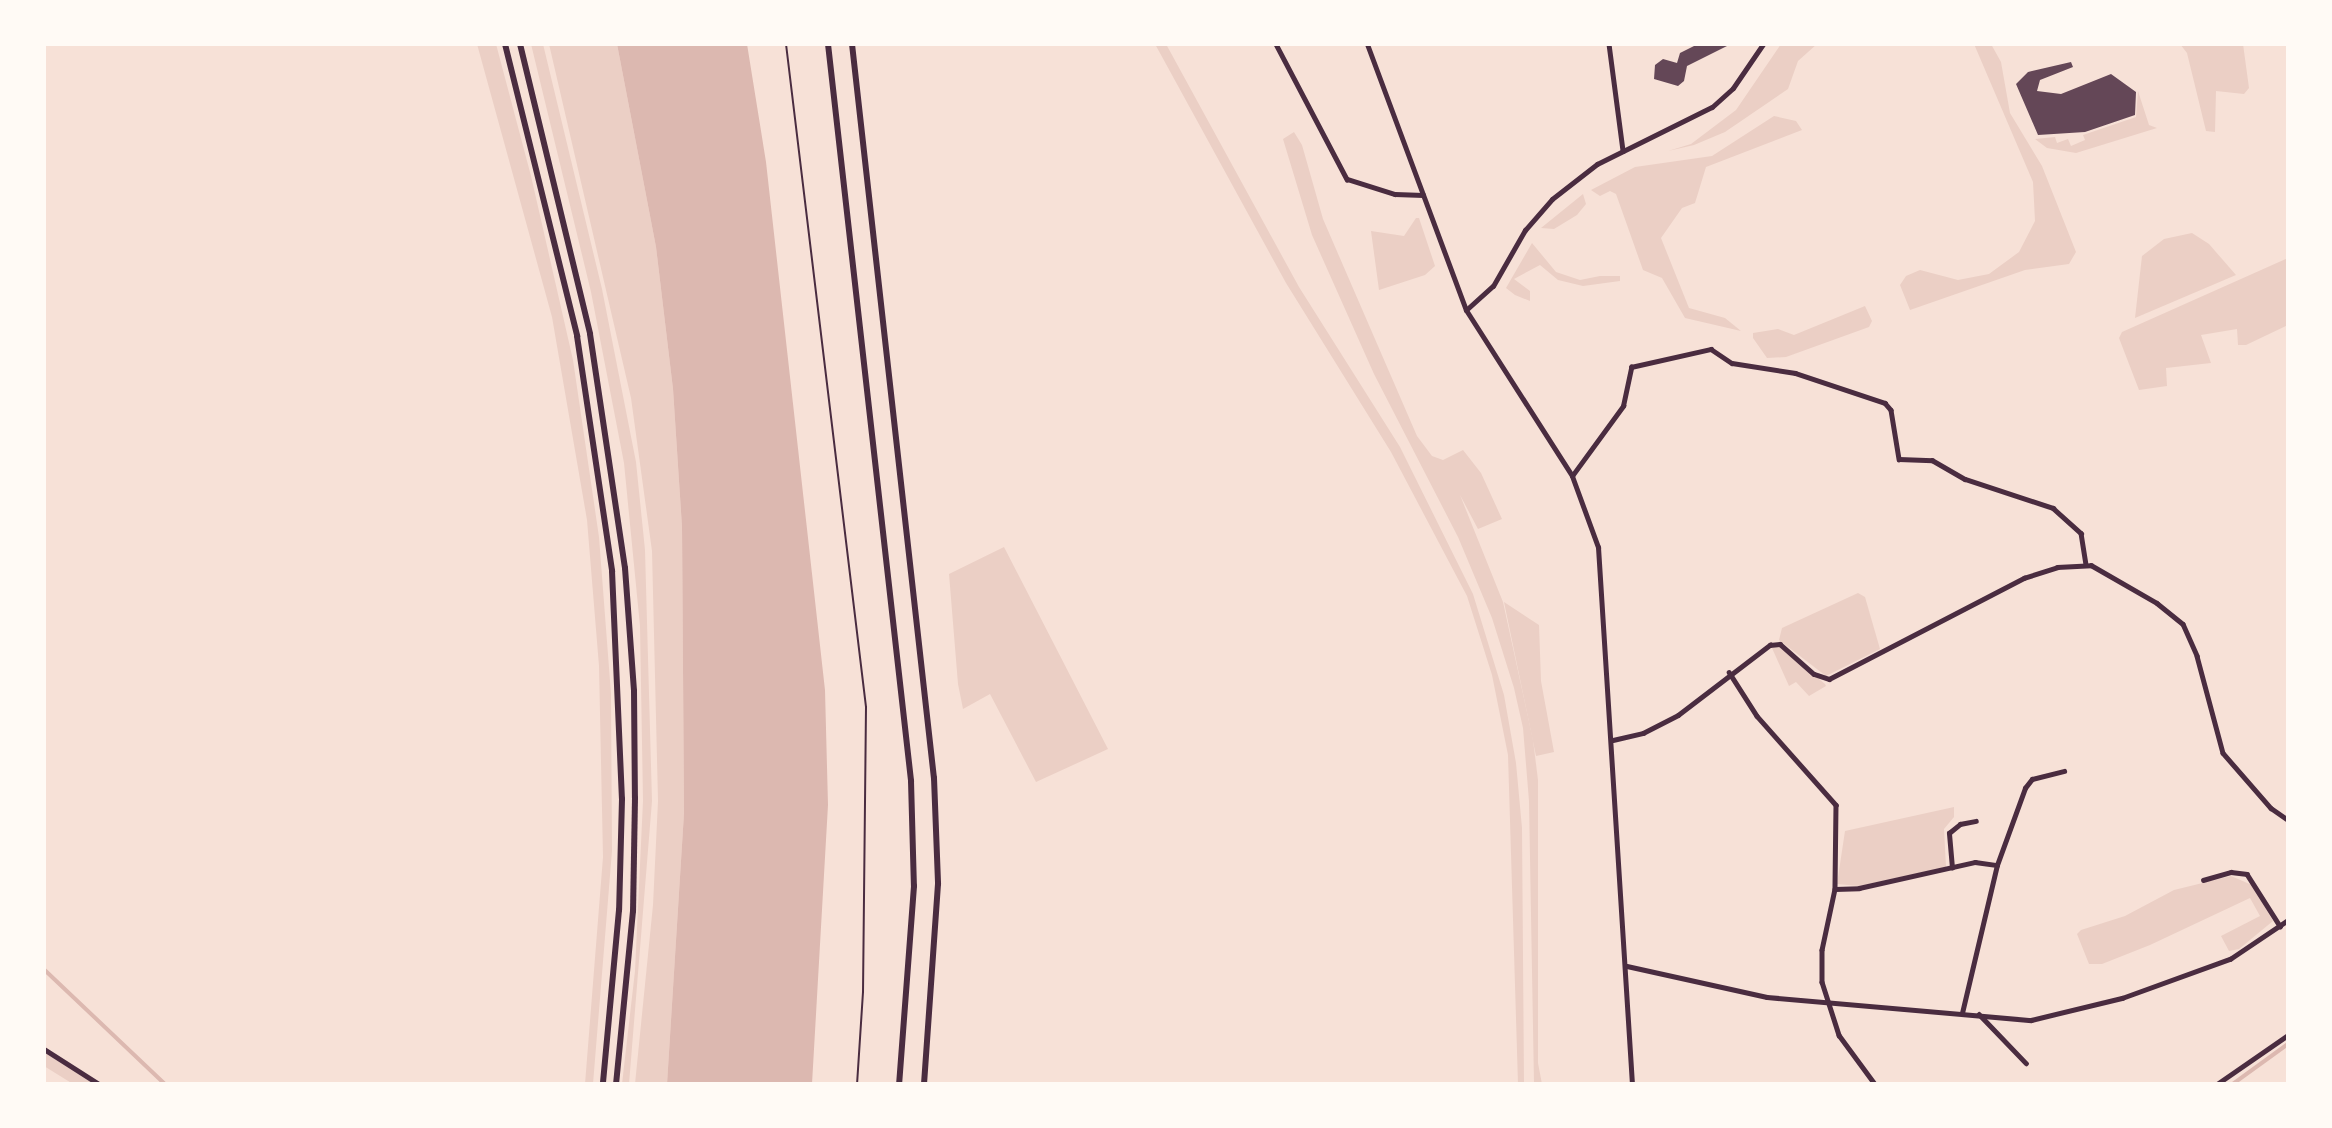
<!DOCTYPE html>
<html>
<head>
<meta charset="utf-8">
<style>
	body { margin:0 }
	#map { position:relative; width:2332px; height:1128px; overflow:hidden; background:#f7e1d7; font-family:"Noto Sans",sans-serif }
	div>[style] { position:absolute }
	[style*='--x'] { left:calc(var(--x)*1px); top:calc(var(--y)*1px); width:calc(var(--w)*1px); rotate:calc(var(--a)*1deg) }
	.green>* { inset:0; background:#ebcfc5 }
	.water>* { inset:0; background:#dcb8b0 }
	.stream>* { height:3.5px; margin:-1.75px; padding:0 1.75px; transform-origin:1.75px; border-radius:1.75px; background:#dcb8b0 }
	.building>* { inset:0; background:#644757 }
	.path>* { height:2px; margin:-1px; padding:0 1px; transform-origin:1px; border-radius:1px; background:#4a2c40 }
	.minor>* { height:4.5px; margin:-2.25px; padding:0 2.25px; transform-origin:2.25px; border-radius:2.25px; background:#4a2c40 }
	.tertiary>* { height:5px; margin:-2.5px; padding:0 2.5px; transform-origin:2.5px; border-radius:2.5px; background:#4a2c40 }
	.secondary>* { height:6px; margin:-3px; padding:0 3px; transform-origin:3px; border-radius:3px; background:#4a2c40 }
	span { translate:-50% -50%; white-space:nowrap; text-align:center; line-height:1.15; -webkit-text-stroke:7px #fffaf5; paint-order:stroke }
	.frame { position:absolute; inset:0; border:46px solid #fffaf5; pointer-events:none }
</style>
</head>
<body>
<div id="map">
	<div class="green">
		<div style="clip-path:polygon(477px 44px,496px 44px,531px 176px,573px 360px,599px 537px,611px 694px,612px 851px,593px 1084px,585px 1084px,603px 857px,599px 666px,587px 520px,552px 317px)"></div>
		<div style="clip-path:polygon(531px 44px,543px 44px,602px 289px,636px 462px,645px 550px,652px 801px,629px 1084px,622px 1084px,635px 971px,643px 801px,640px 626px,624px 463px,591px 292px)"></div>
		<div style="clip-path:polygon(549px 44px,617px 44px,656px 247px,673px 389px,682px 527px,684px 813px,667px 1084px,635px 1084px,653px 905px,658px 801px,652px 551px,631px 398px)"></div>
		<div style="clip-path:polygon(1155px 44px,1166px 44px,1299px 287px,1400px 447px,1473px 594px,1504px 695px,1516px 763px,1522px 828px,1524px 1084px,1518px 1084px,1508px 755px,1492px 675px,1467px 596px,1391px 452px,1286px 283px)"></div>
		<div style="clip-path:polygon(1781px 44px,1817px 44px,1798px 61px,1788px 89px,1725px 132px,1694px 145px,1668px 151px,1691px 144px,1736px 110px)"></div>
		<div style="clip-path:polygon(1974px 44px,1991px 44px,2001px 62px,2010px 113px,2042px 166px,2076px 252px,2069px 264px,2025px 270px,1910px 310px,1900px 285px,1906px 276px,1920px 270px,1958px 280px,1989px 274px,2019px 252px,2035px 221px,2033px 182px)"></div>
		<div style="clip-path:polygon(2180px 44px,2243px 44px,2249px 88px,2244px 94px,2216px 91px,2215px 132px,2206px 131px,2187px 53px)"></div>
		<div style="clip-path:polygon(2138px 91px,2149px 125px,2157px 128px,2076px 153px,2047px 148px,2035px 139px,2055px 137px,2057px 143px,2068px 139px,2071px 146px,2085px 140px,2083px 135px,2136px 117px)"></div>
		<div style="clip-path:polygon(1774px 116px,1796px 121px,1802px 130px,1706px 167px,1695px 203px,1682px 208px,1661px 238px,1689px 308px,1725px 318px,1741px 331px,1685px 318px,1662px 278px,1643px 270px,1616px 194px,1610px 191px,1600px 196px,1591px 190px,1635px 167px,1712px 156px)"></div>
		<div style="clip-path:polygon(1294px 132px,1302px 145px,1323px 219px,1417px 436px,1432px 456px,1443px 460px,1463px 450px,1481px 473px,1502px 519px,1478px 529px,1460px 495px,1503px 602px,1533px 740px,1538px 780px,1538px 1063px,1542px 1084px,1534px 1084px,1529px 801px,1523px 728px,1514px 688px,1492px 618px,1458px 537px,1374px 374px,1312px 235px,1283px 139px)"></div>
		<div style="clip-path:polygon(1583px 194px,1586px 204px,1577px 215px,1554px 229px,1541px 228px)"></div>
		<div style="clip-path:polygon(1416px 218px,1419px 218px,1435px 266px,1425px 275px,1379px 290px,1371px 231px,1404px 236px)"></div>
		<div style="clip-path:polygon(2192px 233px,2209px 244px,2236px 275px,2135px 318px,2142px 256px,2164px 239px)"></div>
		<div style="clip-path:polygon(1532px 243px,1556px 272px,1580px 280px,1600px 276px,1620px 276px,1620px 281px,1583px 286px,1558px 280px,1540px 265px,1514px 279px,1530px 291px,1530px 301px,1515px 295px,1506px 288px)"></div>
		<div style="clip-path:polygon(2288px 258px,2288px 325px,2246px 345px,2238px 345px,2237px 329px,2201px 335px,2211px 363px,2166px 368px,2167px 386px,2139px 390px,2119px 338px,2122px 332px)"></div>
		<div style="clip-path:polygon(1865px 306px,1872px 321px,1869px 327px,1786px 357px,1767px 358px,1753px 338px,1753px 333px,1778px 329px,1794px 335px)"></div>
		<div style="clip-path:polygon(1004px 547px,1108px 749px,1036px 782px,990px 694px,963px 709px,958px 684px,949px 574px)"></div>
		<div style="clip-path:polygon(1858px 593px,1865px 597px,1880px 649px,1826px 676px,1779px 640px,1782px 628px)"></div>
		<div style="clip-path:polygon(1504px 602px,1539px 625px,1541px 681px,1554px 752px,1536px 756px)"></div>
		<div style="clip-path:polygon(1779px 646px,1825px 684px,1826px 686px,1809px 696px,1796px 682px,1789px 686px,1772px 648px)"></div>
		<div style="clip-path:polygon(1954px 807px,1954px 817px,1944px 829px,1946px 867px,1859px 886px,1837px 884px,1845px 831px)"></div>
		<div style="clip-path:polygon(2231px 876px,2252px 885px,2273px 921px,2239px 949px,2229px 951px,2221px 936px,2260px 916px,2250px 898px,2150px 945px,2102px 964px,2089px 964px,2077px 934px,2081px 930px,2125px 916px,2174px 890px)"></div>
		<div style="clip-path:polygon(44px 1052px,94px 1084px,73px 1084px,44px 1066px)"></div>
	</div>
	<div class="water">
		<div style="clip-path:polygon(617px 44px,747px 44px,766px 162px,825px 690px,828px 805px,812px 1084px,667px 1084px,684px 813px,682px 527px,673px 389px,656px 247px)"></div>
	</div>
	<div class="stream">
		<div style="--x:44;--y:969;--w:167;--a:43.5"></div>
		<div style="--x:2233;--y:1084;--w:68;--a:-36"></div>
	</div>
	<div class="building">
		<div style="clip-path:polygon(1698px 44px,1731px 44px,1687px 66px,1684px 81px,1678px 86px,1654px 79px,1655px 65px,1663px 59px,1677px 63px,1680px 53px)"></div>
		<div style="clip-path:polygon(2071px 62px,2073px 67px,2040px 80px,2037px 91px,2061px 94px,2111px 74px,2136px 92px,2135px 115px,2085px 132px,2038px 135px,2016px 84px,2028px 72px)"></div>
	</div>
	<div class="path">
		<div style="--x:786;--y:44;--w:668;--a:83.12"></div>
		<div style="--x:866;--y:707;--w:285;--a:90.6"></div>
		<div style="--x:863;--y:992;--w:92;--a:93.7"></div>
	</div>
	<div class="minor">
		<div style="--x:1276;--y:44;--w:153;--a:62.3"></div>
		<div style="--x:1347;--y:179;--w:50;--a:17.4"></div>
		<div style="--x:1395;--y:194;--w:28;--a:2"></div>
		<div style="--x:1609;--y:44;--w:108;--a:82.5"></div>
		<div style="--x:1572;--y:476;--w:87;--a:-53.9"></div>
		<div style="--x:1623;--y:406;--w:40;--a:-78"></div>
		<div style="--x:1631;--y:367;--w:82;--a:-12.7"></div>
		<div style="--x:1711;--y:349;--w:25;--a:34"></div>
		<div style="--x:1732;--y:363;--w:64;--a:9"></div>
		<div style="--x:1795;--y:373;--w:95;--a:18.4"></div>
		<div style="--x:1885;--y:403;--w:9;--a:49"></div>
		<div style="--x:1891;--y:410;--w:50;--a:80.7"></div>
		<div style="--x:1899;--y:459;--w:33;--a:2"></div>
		<div style="--x:1932;--y:460;--w:38;--a:30"></div>
		<div style="--x:1965;--y:479;--w:93;--a:18.2"></div>
		<div style="--x:2053;--y:508;--w:38;--a:42"></div>
		<div style="--x:2081;--y:533;--w:31;--a:81"></div>
		<div style="--x:1729;--y:672;--w:52;--a:57.5"></div>
		<div style="--x:1757;--y:716;--w:119;--a:48.4"></div>
		<div style="--x:1836;--y:805;--w:84;--a:90.7"></div>
		<div style="--x:1835;--y:889;--w:62;--a:102"></div>
		<div style="--x:1822;--y:950;--w:32;--a:90"></div>
		<div style="--x:1822;--y:982;--w:56;--a:72.2"></div>
		<div style="--x:1839;--y:1035;--w:61;--a:53.7"></div>
		<div style="--x:1613;--y:740;--w:31;--a:-13"></div>
		<div style="--x:1643;--y:733;--w:39;--a:-27"></div>
		<div style="--x:1678;--y:715;--w:116;--a:-37.3"></div>
		<div style="--x:1770;--y:645;--w:10;--a:-6"></div>
		<div style="--x:1780;--y:644;--w:45;--a:41.4"></div>
		<div style="--x:1814;--y:674;--w:16;--a:18"></div>
		<div style="--x:1829;--y:679;--w:220;--a:-27.4"></div>
		<div style="--x:2024;--y:578;--w:35;--a:-18"></div>
		<div style="--x:2057;--y:567;--w:34;--a:-3"></div>
		<div style="--x:2091;--y:565;--w:76;--a:29.9"></div>
		<div style="--x:2157;--y:603;--w:33;--a:39"></div>
		<div style="--x:2183;--y:624;--w:35;--a:66"></div>
		<div style="--x:2197;--y:656;--w:100;--a:75"></div>
		<div style="--x:2223;--y:753;--w:73;--a:48.9"></div>
		<div style="--x:2271;--y:808;--w:21;--a:35"></div>
		<div style="--x:1952;--y:868;--w:35;--a:-95"></div>
		<div style="--x:1949;--y:833;--w:14;--a:-39"></div>
		<div style="--x:1960;--y:824;--w:16;--a:-11"></div>
		<div style="--x:2203;--y:880;--w:29;--a:-16"></div>
		<div style="--x:2231;--y:872;--w:16;--a:7"></div>
		<div style="--x:2247;--y:874;--w:62;--a:57.6"></div>
		<div style="--x:1835;--y:889;--w:24;--a:-2"></div>
		<div style="--x:1859;--y:888;--w:119;--a:-12.6"></div>
		<div style="--x:1975;--y:862;--w:22;--a:8"></div>
		<div style="--x:1627;--y:966;--w:143;--a:12.5"></div>
		<div style="--x:1767;--y:997;--w:265;--a:5"></div>
		<div style="--x:2031;--y:1020;--w:94;--a:-13.6"></div>
		<div style="--x:2122;--y:998;--w:115;--a:-19.9"></div>
		<div style="--x:2230;--y:959;--w:70;--a:-33.9"></div>
		<div style="--x:1962;--y:1013;--w:152;--a:-76.7"></div>
		<div style="--x:1997;--y:865;--w:82;--a:-70"></div>
		<div style="--x:2025;--y:788;--w:11;--a:-52"></div>
		<div style="--x:2032;--y:779;--w:33;--a:-14"></div>
		<div style="--x:1979;--y:1014;--w:68;--a:46.2"></div>
		<div style="--x:44;--y:1049;--w:65;--a:32.5"></div>
		<div style="--x:2217;--y:1084;--w:86;--a:-34.6"></div>
	</div>
	<div class="tertiary">
		<div style="--x:1367;--y:44;--w:284;--a:69.6"></div>
		<div style="--x:1466;--y:310;--w:197;--a:57.4"></div>
		<div style="--x:1572;--y:476;--w:76;--a:69.9"></div>
		<div style="--x:1598;--y:547;--w:538;--a:86.38"></div>
		<div style="--x:1466;--y:310;--w:36;--a:-42"></div>
		<div style="--x:1493;--y:286;--w:64;--a:-60.3"></div>
		<div style="--x:1525;--y:230;--w:41;--a:-48.9"></div>
		<div style="--x:1552;--y:199;--w:57;--a:-37.9"></div>
		<div style="--x:1597;--y:164;--w:128;--a:-26.4"></div>
		<div style="--x:1712;--y:107;--w:28;--a:-42"></div>
		<div style="--x:1733;--y:88;--w:53;--a:-55.7"></div>
	</div>
	<div class="secondary">
		<div style="--x:505;--y:44;--w:301;--a:76.1"></div>
		<div style="--x:577;--y:336;--w:238;--a:81.5"></div>
		<div style="--x:612;--y:571;--w:228;--a:87.5"></div>
		<div style="--x:622;--y:799;--w:111;--a:91.5"></div>
		<div style="--x:619;--y:910;--w:175;--a:95.3"></div>
		<div style="--x:520;--y:44;--w:298;--a:76.4"></div>
		<div style="--x:590;--y:334;--w:237;--a:81.5"></div>
		<div style="--x:625;--y:568;--w:123;--a:85.8"></div>
		<div style="--x:634;--y:691;--w:107;--a:89.5"></div>
		<div style="--x:635;--y:798;--w:113;--a:91"></div>
		<div style="--x:633;--y:911;--w:174;--a:95.6"></div>
		<div style="--x:828;--y:44;--w:742;--a:83.57"></div>
		<div style="--x:911;--y:781;--w:105;--a:88.4"></div>
		<div style="--x:914;--y:886;--w:199;--a:94.3"></div>
		<div style="--x:852;--y:44;--w:739;--a:83.63"></div>
		<div style="--x:934;--y:778;--w:106;--a:87.8"></div>
		<div style="--x:938;--y:884;--w:200;--a:94"></div>
	</div>
	<div class="frame"></div>
</div>
</body>
</html>
